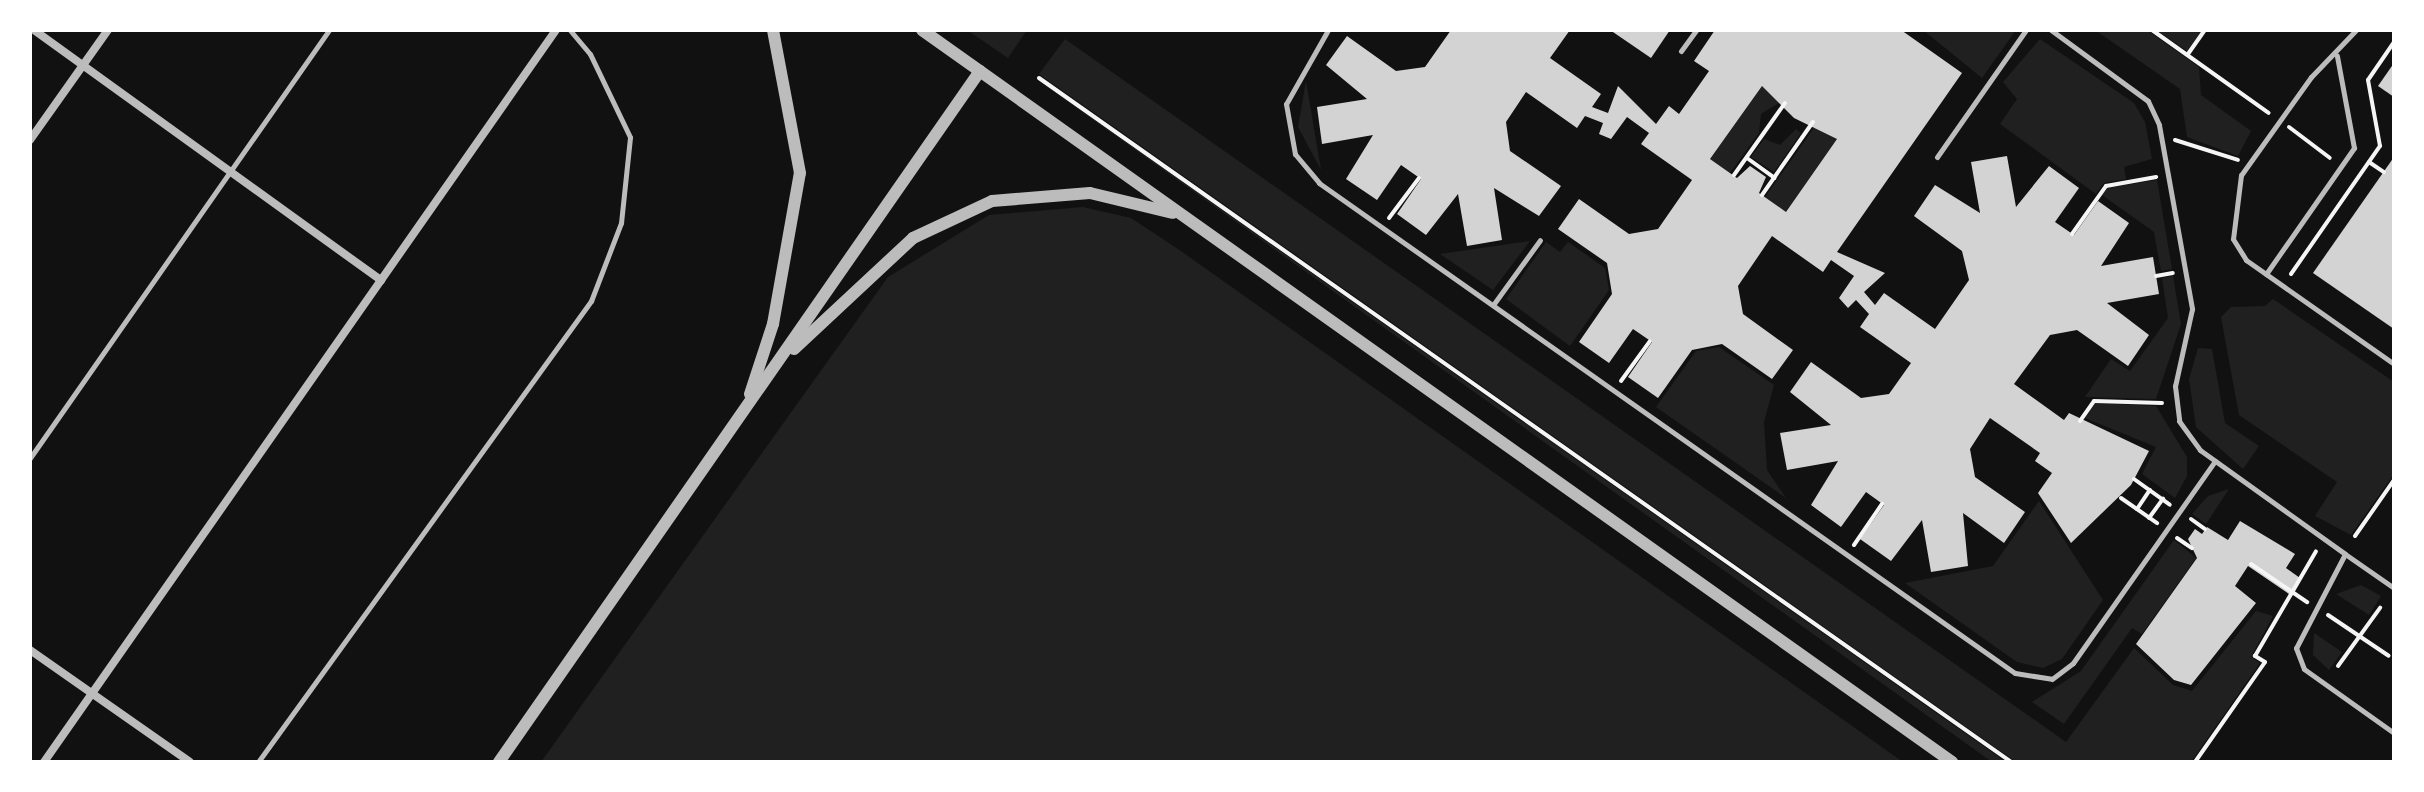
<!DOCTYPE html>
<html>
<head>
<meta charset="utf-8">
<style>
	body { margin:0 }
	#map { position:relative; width:2424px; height:792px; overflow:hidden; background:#111; font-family:"Roboto Serif",serif }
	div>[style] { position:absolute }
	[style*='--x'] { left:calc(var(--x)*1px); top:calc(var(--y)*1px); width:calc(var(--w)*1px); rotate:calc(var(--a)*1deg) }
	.green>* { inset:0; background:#202020 }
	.building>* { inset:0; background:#d3d3d3 }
	.path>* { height:4px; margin:-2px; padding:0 2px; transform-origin:2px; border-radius:2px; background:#f5f5f5 }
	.service>* { height:5px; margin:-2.5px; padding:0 2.5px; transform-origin:2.5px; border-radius:2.5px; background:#bcbcbc }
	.minor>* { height:8px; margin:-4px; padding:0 4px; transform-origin:4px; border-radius:4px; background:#bcbcbc }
	.tertiary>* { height:12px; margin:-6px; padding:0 6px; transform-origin:6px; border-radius:6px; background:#bcbcbc }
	span { translate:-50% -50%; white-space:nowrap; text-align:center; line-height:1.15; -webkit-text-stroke:6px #fff; paint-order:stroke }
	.frame { position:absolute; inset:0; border:32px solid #fff; pointer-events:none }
</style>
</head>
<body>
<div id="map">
	<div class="green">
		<div style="clip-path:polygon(967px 30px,1027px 30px,1008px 58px)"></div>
		<div style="clip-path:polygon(1923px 30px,2016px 30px,1982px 78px)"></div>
		<div style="clip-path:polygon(2095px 30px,2147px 30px,2199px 67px,2201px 95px,2251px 131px,2238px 156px,2187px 137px,2180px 89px)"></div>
		<div style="clip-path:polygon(2157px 30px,2202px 30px,2187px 51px)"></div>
		<div style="clip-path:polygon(1065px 39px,2066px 742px,2134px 648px,2173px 685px,2192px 691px,2256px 611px,2273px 616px,2251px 657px,2260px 663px,2191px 762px,2016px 762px,1039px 74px)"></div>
		<div style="clip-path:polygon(2040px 39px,2134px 103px,2145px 122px,2152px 159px,2124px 167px,2126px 179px,2104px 183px,2096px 194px,2000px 124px,2017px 99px,2003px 82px)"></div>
		<div style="clip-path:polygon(1036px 79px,2006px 762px,1992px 762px)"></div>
		<div style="clip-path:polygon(1306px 81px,1321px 170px,1298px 127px)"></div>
		<div style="clip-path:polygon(1762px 86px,1782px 101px,1761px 114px,1759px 133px,1730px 173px,1710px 159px)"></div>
		<div style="clip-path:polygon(1816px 125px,1837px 139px,1786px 212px,1765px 197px)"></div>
		<div style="clip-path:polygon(1796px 129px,1801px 133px,1774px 172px,1751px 157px,1764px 139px,1780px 145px)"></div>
		<div style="clip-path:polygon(2157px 180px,2172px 269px,2161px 271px,2154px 232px,2102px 195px,2107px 188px)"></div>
		<div style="clip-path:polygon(1083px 207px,1131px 218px,1178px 249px,1903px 762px,541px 762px,888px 277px,989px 215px)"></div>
		<div style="clip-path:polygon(1530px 241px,1493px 290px,1440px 254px)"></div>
		<div style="clip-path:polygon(1546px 242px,1560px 252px,1568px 242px,1605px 268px,1609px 290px,1570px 346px,1506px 299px)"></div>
		<div style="clip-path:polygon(2173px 276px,2181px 324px,2156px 399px,2085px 397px,2111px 359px,2130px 371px,2168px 318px,2162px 278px)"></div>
		<div style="clip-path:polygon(2273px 299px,2394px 382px,2394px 474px,2351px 535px,2315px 516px,2337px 482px,2239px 415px,2221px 317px,2231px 307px,2265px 306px)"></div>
		<div style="clip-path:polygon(1719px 347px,1774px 385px,1764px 422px,1767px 470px,1786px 498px,1656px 407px,1696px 351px)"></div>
		<div style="clip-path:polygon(2198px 348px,2212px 349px,2225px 423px,2259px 446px,2243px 469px,2196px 427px,2189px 379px)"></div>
		<div style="clip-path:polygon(2095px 403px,2156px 406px,2187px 457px,2187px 476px,2175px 498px,2142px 474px,2156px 447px,2085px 418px)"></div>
		<div style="clip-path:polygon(2229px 489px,2206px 524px,2192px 514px,2208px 496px)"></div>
		<div style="clip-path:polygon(2039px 501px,2103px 600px,2062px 659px,2043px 668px,2017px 662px,1905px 583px,1993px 566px)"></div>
		<div style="clip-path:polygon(2174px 540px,2196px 558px,2142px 634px,2132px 628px,2064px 724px,2032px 702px,2081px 671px)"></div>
		<div style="clip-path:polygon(2361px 585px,2381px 596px,2369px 615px,2336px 594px)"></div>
		<div style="clip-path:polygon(2314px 633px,2342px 652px,2329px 670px,2313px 655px)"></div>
	</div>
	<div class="building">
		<div style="clip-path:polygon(evenodd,1451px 30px,1570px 30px,1550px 58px,1601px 94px,1592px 107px,1608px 113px,1618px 86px,1656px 124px,1669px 106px,1679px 114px,1709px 71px,1694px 61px,1715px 30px,1901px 30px,1962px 73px,1837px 252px,1885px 273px,1864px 292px,1875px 305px,1884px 293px,1935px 329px,1969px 280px,1962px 251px,1914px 216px,1935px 185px,1980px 213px,1971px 162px,2007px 156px,2016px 207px,2049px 166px,2079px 188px,2055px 222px,2074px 235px,2098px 201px,2129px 223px,2101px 266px,2153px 257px,2159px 294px,2107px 303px,2149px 335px,2128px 366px,2077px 330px,2050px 335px,2014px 384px,2064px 420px,2069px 413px,2149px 451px,2131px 485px,2071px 543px,2038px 493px,2052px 473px,2035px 461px,2040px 453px,1990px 418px,1970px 449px,1975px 477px,2025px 512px,2004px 543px,1963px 513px,1968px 566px,1931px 572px,1922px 520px,1891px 561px,1860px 539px,1884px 505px,1866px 492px,1841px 527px,1811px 505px,1838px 461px,1787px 470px,1780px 433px,1831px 425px,1790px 392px,1811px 362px,1861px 398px,1889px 394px,1911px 363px,1860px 327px,1869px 314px,1856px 300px,1848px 308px,1839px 298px,1854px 276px,1831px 260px,1823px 272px,1772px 236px,1738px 286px,1743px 314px,1793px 350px,1772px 379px,1722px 344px,1692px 350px,1658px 398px,1628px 377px,1652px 342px,1633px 329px,1609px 363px,1579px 342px,1612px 294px,1607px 263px,1558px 229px,1579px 199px,1629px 234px,1658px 229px,1692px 180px,1641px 144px,1649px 133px,1627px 117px,1611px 139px,1599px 134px,1603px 123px,1585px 116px,1577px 128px,1526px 92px,1506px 122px,1510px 151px,1561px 186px,1539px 216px,1494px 188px,1502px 240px,1467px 246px,1458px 194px,1426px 235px,1397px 214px,1421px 179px,1401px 165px,1377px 200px,1346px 179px,1373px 135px,1322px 144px,1317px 107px,1367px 99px,1326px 65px,1347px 36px,1396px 71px,1425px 67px,1451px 30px,1762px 86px,1794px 118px,1837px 139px,1786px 212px,1759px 193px,1766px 177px,1750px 166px,1737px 178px,1710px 159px,1762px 86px)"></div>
		<div style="clip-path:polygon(1610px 30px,1670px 30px,1651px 58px)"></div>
		<div style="clip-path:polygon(2394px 63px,2394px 97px,2378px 86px)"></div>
		<div style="clip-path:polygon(2394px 157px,2394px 329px,2313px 273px)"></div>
		<div style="clip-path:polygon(2240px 521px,2295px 554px,2286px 568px,2300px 578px,2292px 596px,2248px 566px,2235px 586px,2256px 603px,2191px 685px,2174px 680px,2136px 644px,2197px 558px,2188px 539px,2195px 529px,2202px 534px,2207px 527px,2228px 540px)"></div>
	</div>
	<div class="path">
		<div style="--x:2152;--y:30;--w:143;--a:35.4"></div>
		<div style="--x:2188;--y:54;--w:29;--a:-55"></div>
		<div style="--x:1039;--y:78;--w:1189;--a:35.13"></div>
		<div style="--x:2289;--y:127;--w:51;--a:37.1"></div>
		<div style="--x:2175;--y:140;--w:66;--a:17.6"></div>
		<div style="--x:1747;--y:158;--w:34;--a:36"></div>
		<div style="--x:2369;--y:162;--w:18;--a:34"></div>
		<div style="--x:1734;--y:175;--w:88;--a:-54.7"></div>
		<div style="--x:1762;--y:195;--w:89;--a:-55.1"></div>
		<div style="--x:1389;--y:218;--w:50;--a:-53.1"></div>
		<div style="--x:2072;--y:234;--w:59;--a:-54.7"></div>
		<div style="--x:2106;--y:186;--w:51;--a:-10.2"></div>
		<div style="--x:2291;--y:274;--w:156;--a:-55.2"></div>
		<div style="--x:2380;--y:146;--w:67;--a:-100.3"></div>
		<div style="--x:2368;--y:80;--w:46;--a:-55.6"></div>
		<div style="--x:2156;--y:276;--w:17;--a:-10"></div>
		<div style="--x:1621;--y:381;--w:49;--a:-54.1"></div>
		<div style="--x:2080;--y:421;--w:24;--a:-55"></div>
		<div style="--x:2094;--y:401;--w:68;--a:1.7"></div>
		<div style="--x:2134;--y:479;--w:44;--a:35.8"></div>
		<div style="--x:2121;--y:498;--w:44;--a:34.8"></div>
		<div style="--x:2137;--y:509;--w:23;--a:-56"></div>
		<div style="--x:2149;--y:518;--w:24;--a:-54"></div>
		<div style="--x:2191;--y:519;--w:17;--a:36"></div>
		<div style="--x:2355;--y:536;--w:68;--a:-55.1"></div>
		<div style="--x:2177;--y:538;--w:18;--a:34"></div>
		<div style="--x:1854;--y:545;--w:50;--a:-55.7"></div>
		<div style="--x:2251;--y:564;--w:68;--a:34.2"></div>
		<div style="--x:2328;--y:615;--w:73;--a:33.9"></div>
		<div style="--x:2338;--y:666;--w:72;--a:-54.1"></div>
		<div style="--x:2195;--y:762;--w:122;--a:-55"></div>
		<div style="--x:2265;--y:662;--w:12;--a:-149"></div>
		<div style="--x:2255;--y:656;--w:121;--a:-59.8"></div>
	</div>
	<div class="service">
		<div style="--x:1328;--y:30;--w:85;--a:119.6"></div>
		<div style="--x:1286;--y:104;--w:51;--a:79.8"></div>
		<div style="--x:1295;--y:154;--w:38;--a:50"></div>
		<div style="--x:1319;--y:183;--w:851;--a:35.15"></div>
		<div style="--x:2015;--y:673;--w:37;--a:9"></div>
		<div style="--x:2052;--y:679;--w:26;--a:-37"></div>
		<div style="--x:2073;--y:663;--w:247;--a:-54.9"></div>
		<div style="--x:2051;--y:30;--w:120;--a:36.2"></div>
		<div style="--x:2148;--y:101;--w:26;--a:65"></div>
		<div style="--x:2159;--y:125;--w:187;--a:79.8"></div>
		<div style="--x:2192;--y:309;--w:79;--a:102.4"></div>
		<div style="--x:2175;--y:386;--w:35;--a:83"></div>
		<div style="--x:2179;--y:421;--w:36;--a:54"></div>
		<div style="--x:2200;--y:450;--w:178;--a:35.6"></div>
		<div style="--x:2356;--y:30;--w:65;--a:133.8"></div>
		<div style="--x:2311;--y:77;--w:120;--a:125.5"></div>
		<div style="--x:2241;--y:175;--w:64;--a:97.1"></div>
		<div style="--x:2233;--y:239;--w:25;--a:58"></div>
		<div style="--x:2246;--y:260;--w:181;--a:35.1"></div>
		<div style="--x:1681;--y:51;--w:26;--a:-54"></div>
		<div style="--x:1937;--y:157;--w:155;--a:-55"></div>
		<div style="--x:2266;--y:274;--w:154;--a:-55.1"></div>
		<div style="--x:2354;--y:148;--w:94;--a:-100.5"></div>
		<div style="--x:1493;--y:305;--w:80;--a:-54.1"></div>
		<div style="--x:30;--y:458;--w:522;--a:-55.06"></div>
		<div style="--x:2394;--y:588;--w:60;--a:-145.2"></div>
		<div style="--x:2345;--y:554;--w:106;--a:117.5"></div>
		<div style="--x:2296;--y:648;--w:22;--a:69"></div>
		<div style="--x:2304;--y:669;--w:110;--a:35.4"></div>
		<div style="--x:258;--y:762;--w:569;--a:-54.16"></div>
		<div style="--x:591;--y:301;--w:84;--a:-69"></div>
		<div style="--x:621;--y:223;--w:86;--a:-84"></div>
		<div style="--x:630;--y:137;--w:92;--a:-115.7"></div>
		<div style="--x:590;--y:54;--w:31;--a:-130"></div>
	</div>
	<div class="minor">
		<div style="--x:34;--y:30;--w:428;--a:35.8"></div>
		<div style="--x:30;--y:140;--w:135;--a:-54.7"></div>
		<div style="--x:30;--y:650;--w:195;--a:35"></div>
		<div style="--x:44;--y:762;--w:893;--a:-55.03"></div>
	</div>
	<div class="tertiary">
		<div style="--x:922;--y:30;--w:1264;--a:35.4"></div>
		<div style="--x:794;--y:349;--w:163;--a:-43"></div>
		<div style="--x:913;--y:238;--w:87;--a:-25.1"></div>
		<div style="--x:992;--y:201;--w:98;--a:-4.7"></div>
		<div style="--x:1090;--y:193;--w:85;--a:13.5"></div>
		<div style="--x:750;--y:394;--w:74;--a:-71.8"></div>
		<div style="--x:773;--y:324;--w:153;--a:-79.9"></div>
		<div style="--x:800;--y:173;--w:146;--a:-100.7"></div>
		<div style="--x:499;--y:762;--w:842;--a:-55.16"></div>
	</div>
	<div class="frame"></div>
</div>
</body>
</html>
